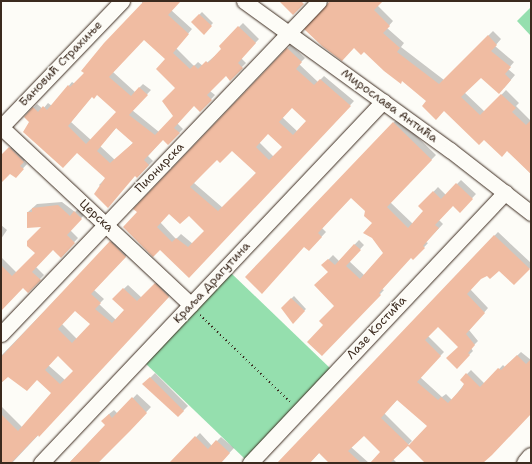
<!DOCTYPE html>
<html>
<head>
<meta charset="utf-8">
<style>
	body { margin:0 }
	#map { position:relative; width:532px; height:464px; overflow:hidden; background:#fdfcf7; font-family:"Shantell Sans",sans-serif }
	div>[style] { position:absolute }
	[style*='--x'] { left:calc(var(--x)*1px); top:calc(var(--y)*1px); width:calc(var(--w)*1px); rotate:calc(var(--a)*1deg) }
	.green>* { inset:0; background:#95dfae }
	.shadow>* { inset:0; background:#0003 }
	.building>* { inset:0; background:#f0bca2 }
	.path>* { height:2px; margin-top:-1px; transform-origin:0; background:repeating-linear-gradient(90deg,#3b2a1e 0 1px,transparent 0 4px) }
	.roads { filter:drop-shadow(0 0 1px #3b2a1e) drop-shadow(0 0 1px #3b2a1e) }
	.minor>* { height:15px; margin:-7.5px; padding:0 7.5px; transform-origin:7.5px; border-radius:7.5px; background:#fdfcf7 }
	.major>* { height:19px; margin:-9.5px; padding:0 9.5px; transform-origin:9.5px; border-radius:9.5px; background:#fdfcf7 }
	span { translate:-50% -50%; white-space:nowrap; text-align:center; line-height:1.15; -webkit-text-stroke:3px #fdfcf7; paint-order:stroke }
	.street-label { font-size:12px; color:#3b2a1e }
	.frame { position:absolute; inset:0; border:2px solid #3b2a1e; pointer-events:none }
</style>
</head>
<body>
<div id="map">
	<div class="green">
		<div style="clip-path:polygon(531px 7px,531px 36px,517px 21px)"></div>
		<div style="clip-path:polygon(231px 273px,332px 370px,245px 459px,144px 362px)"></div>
	</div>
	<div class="shadow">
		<div style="clip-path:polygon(evenodd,142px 1px,180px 1px,171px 10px,192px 29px,176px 48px,194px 66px,198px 62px,203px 66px,223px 49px,220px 46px,243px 23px,259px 39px,241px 58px,246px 63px,230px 79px,226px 75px,210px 91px,215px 95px,200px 111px,194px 105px,177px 123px,183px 129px,168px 144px,163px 139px,148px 156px,153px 161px,137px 177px,135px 175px,102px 188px,99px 185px,106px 178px,78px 152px,25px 117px,37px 104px,43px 109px,48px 103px,52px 106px,72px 82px,75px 84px,142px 5px,142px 1px,144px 38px,166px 59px,176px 88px,175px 116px,159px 132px,132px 110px,151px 90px,143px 84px,135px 92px,113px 72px,144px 38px,142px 1px,98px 94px,117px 112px,91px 140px,71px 122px,92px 96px,98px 94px,142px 1px,117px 127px,134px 142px,115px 160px,100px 146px,117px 127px)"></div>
		<div style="clip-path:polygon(332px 1px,381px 1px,377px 5px,393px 21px,387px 28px,404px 43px,401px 47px,444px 80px,493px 31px,501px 39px,495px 46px,514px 62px,508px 69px,515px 75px,504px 88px,481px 76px,464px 92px,485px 112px,506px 90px,519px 103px,516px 106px,531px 121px,531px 174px,507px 149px,484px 139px,444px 110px,427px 101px)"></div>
		<div style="clip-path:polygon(202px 12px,213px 23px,204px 33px,192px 22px)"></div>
		<div style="clip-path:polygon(evenodd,291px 45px,305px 58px,299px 64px,318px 82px,324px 76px,354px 101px,189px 277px,135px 209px,291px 45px,292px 107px,308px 121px,298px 132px,282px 117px,292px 107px,291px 45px,268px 133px,283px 147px,274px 157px,259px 142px,268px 133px,291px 45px,232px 150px,257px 172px,223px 208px,194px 183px,217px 158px,232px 150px,291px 45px,169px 213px,189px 215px,206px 231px,193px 244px,181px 234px,176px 239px,160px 222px,169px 213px)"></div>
		<div style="clip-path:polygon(398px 118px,436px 155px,390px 202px,413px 224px,425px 211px,420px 206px,438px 187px,446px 195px,461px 180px,476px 194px,460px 211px,453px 205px,439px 220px,443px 224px,426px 242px,428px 243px,413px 259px,411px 257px,382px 289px,384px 290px,322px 355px,324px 325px,335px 306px,329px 272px,323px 265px,333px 255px,339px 261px,359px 240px,364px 245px,349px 261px,364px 275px,384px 253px,372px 237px,374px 223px,366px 211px,351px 197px,322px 228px,326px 232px,309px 250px,304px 246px,246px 277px)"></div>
		<div style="clip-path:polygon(14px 144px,27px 157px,24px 161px,27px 164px,16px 176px,10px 172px,1px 182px,1px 157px)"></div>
		<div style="clip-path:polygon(62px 202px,75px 212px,79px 208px,85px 214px,70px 230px,78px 238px,61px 256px,53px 249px,36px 267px,44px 275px,28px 291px,23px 287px,1px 310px,1px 257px,17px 273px,36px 253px,43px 226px,28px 212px,37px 204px)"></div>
		<div style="clip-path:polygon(1px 225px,7px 230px,1px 239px)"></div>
		<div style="clip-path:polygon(498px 232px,531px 263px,531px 267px,514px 284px,499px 269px,480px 278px,470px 289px,488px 308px,469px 330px,478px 341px,471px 348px,473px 351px,457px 367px,459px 347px,438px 326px,428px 336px,444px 352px,420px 377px,442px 397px,446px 394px,452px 400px,465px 383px,461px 380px,471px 370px,485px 384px,503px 365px,505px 367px,521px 352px,531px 360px,531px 413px,482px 463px,427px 463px,428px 426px,398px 399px,384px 413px,412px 441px,393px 459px,397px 463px,371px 463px,382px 452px,364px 434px,351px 447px,369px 463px,331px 463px,320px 452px,309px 463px,278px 463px)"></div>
		<div style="clip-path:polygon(evenodd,115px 238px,130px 252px,94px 290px,104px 299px,99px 304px,116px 320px,126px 310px,113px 299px,128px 285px,142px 298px,159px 280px,173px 292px,12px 463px,1px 463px,1px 406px,23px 428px,53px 393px,38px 379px,8px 376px,1px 383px,1px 356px,115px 238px,75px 310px,91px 324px,77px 339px,62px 324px,75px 310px,115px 238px,58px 354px,74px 371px,65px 380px,48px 365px,58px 354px)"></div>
		<div style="clip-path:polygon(294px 296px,306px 309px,293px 322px,282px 308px)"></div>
		<div style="clip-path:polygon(155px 373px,188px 406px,178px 416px,144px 384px)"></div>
		<div style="clip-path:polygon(137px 394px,151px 407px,98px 463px,69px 463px,106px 425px,103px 421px,109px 414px,114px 410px,118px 414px)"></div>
		<div style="clip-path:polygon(200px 433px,212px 446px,221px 437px,234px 448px,220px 463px,171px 463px)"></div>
	</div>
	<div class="building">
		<div style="clip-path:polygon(evenodd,144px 1px,181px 1px,168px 15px,189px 34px,173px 53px,190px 69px,194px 65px,198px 69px,206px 61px,208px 63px,221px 49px,219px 46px,238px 26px,256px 43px,238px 63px,243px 68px,230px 81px,226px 76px,207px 95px,212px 100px,200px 112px,194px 106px,174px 128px,180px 133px,168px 145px,163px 140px,144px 160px,149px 165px,137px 178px,135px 176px,108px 208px,94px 194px,105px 178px,77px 153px,63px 168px,23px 132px,29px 122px,24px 117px,33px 107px,38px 112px,43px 106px,47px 110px,68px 85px,70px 87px,84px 73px,81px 71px,104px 43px,144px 1px,144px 40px,165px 59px,156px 69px,175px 88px,162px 101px,173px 116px,155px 135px,129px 115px,148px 95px,139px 87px,131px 96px,109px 77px,144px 40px,144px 1px,97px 95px,116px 112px,86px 144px,68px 126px,92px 97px,94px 99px,97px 95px,144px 1px,116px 128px,133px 143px,110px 163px,97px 151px,116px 128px)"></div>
		<div style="clip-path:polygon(279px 1px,301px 1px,304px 4px,293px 15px)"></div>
		<div style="clip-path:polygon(330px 1px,383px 1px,374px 10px,390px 26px,383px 33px,400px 48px,397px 52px,439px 84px,488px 35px,497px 45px,491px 51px,511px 67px,505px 74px,511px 80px,499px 94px,481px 78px,461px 97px,480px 115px,501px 94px,516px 108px,512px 112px,526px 125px,531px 120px,531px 174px,507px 151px,502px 157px,484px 140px,479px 145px,444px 111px,436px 120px,422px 106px,426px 101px,402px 81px,401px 84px,384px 71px,364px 52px,361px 55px,354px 48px,342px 61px,322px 46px,304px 29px)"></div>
		<div style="clip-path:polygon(199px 14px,212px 26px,204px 35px,191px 22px)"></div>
		<div style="clip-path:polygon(evenodd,287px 48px,302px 62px,296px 69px,314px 85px,320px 79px,351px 106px,189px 278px,160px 250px,153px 257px,123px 227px,137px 212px,133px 209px,287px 48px,292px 108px,306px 121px,293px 135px,279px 122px,292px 108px,287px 48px,268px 134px,282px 147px,269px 160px,256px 147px,268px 134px,287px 48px,232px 151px,256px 173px,218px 211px,190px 187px,217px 160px,220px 163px,232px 151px,287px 48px,169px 214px,180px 224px,189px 216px,204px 231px,188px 247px,176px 238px,172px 242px,157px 227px,169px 214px)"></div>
		<div style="clip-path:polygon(393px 122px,432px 160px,387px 207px,408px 228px,423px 211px,418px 206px,433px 191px,441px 199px,456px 183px,473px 199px,460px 213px,453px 206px,435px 225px,439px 228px,423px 246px,425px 248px,413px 260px,411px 258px,379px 293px,381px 295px,322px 356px,307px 342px,323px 325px,319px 321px,334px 306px,314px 285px,328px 272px,321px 265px,328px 259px,335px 265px,354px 244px,361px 250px,346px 266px,360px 279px,383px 253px,372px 238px,363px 233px,372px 223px,364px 216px,365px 211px,351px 198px,318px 233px,322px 237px,309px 251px,304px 247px,262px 294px,245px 277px)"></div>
		<div style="clip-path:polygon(9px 147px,24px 162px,20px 166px,24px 169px,16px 178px,10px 174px,1px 183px,1px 155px)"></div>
		<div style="clip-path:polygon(58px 205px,70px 216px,74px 211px,82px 219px,67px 235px,75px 243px,61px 258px,53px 250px,32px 272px,41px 280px,28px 293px,23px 288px,1px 311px,1px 265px,12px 276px,35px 253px,27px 246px,27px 241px,41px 227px,27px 228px,27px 212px,32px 212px,32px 208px)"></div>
		<div style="clip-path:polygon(494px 235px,530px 269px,514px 285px,499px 271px,490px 279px,487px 276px,481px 279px,467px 294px,485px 313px,466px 334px,475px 345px,468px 353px,470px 355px,457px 369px,446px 358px,458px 347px,438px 327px,425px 340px,441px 356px,417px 382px,438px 400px,441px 397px,448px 403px,462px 388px,464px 384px,460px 380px,466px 373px,480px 387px,498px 368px,501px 370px,517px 355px,526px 364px,531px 359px,531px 414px,492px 455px,483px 463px,425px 463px,408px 446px,427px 426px,397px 400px,381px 418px,409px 445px,390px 463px,370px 463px,380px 452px,364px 436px,348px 451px,361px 463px,329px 463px,319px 453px,310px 463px,277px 463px)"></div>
		<div style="clip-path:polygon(evenodd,110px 241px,126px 257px,91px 294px,101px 303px,95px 309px,112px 323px,124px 310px,112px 299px,123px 288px,137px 301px,155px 283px,169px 297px,39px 437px,38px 435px,11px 463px,1px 463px,1px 414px,18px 431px,51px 393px,37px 380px,27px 391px,8px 377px,1px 383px,1px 357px,110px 241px,75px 311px,90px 324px,72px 343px,58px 329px,75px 311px,110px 241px,58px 356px,73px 371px,60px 384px,45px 370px,58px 356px)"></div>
		<div style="clip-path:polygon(291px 298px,305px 311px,293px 324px,281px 308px)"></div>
		<div style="clip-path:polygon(150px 377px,184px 411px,178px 417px,142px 384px)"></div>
		<div style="clip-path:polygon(132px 397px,147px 413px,130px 431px,98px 463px,69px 463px,105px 425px,101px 421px,109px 414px,112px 418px)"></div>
		<div style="clip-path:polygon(195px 436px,208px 449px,216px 440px,230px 453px,221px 463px,169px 463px)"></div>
	</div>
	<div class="path">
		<div style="--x:200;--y:315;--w:125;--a:44"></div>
	</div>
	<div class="roads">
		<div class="minor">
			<div style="--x:244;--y:1;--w:254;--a:35.9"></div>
			<div style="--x:450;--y:150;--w:103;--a:37.9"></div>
			<div style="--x:1;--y:127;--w:260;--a:43.1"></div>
			<div style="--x:1;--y:127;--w:175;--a:-46.2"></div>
			<div style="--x:1;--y:334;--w:460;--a:-46.3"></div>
			<div style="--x:41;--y:463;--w:498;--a:-46.6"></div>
			<div style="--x:250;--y:463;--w:372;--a:-46.7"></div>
		</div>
		<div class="major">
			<div style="--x:526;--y:463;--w:8;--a:-50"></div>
		</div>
	</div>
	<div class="street-label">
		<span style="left:61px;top:64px;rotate:-46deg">Бановић Страхиње</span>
		<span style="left:389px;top:106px;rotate:36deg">Мирослава Антића</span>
		<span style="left:160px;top:168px;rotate:-46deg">Пионирска</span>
		<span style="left:96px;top:216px;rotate:43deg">Церска</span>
		<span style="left:212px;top:283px;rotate:-47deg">Краља Драгутина</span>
		<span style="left:377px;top:328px;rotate:-47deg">Лазе Костића</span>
	</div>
	<div class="frame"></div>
</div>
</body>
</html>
